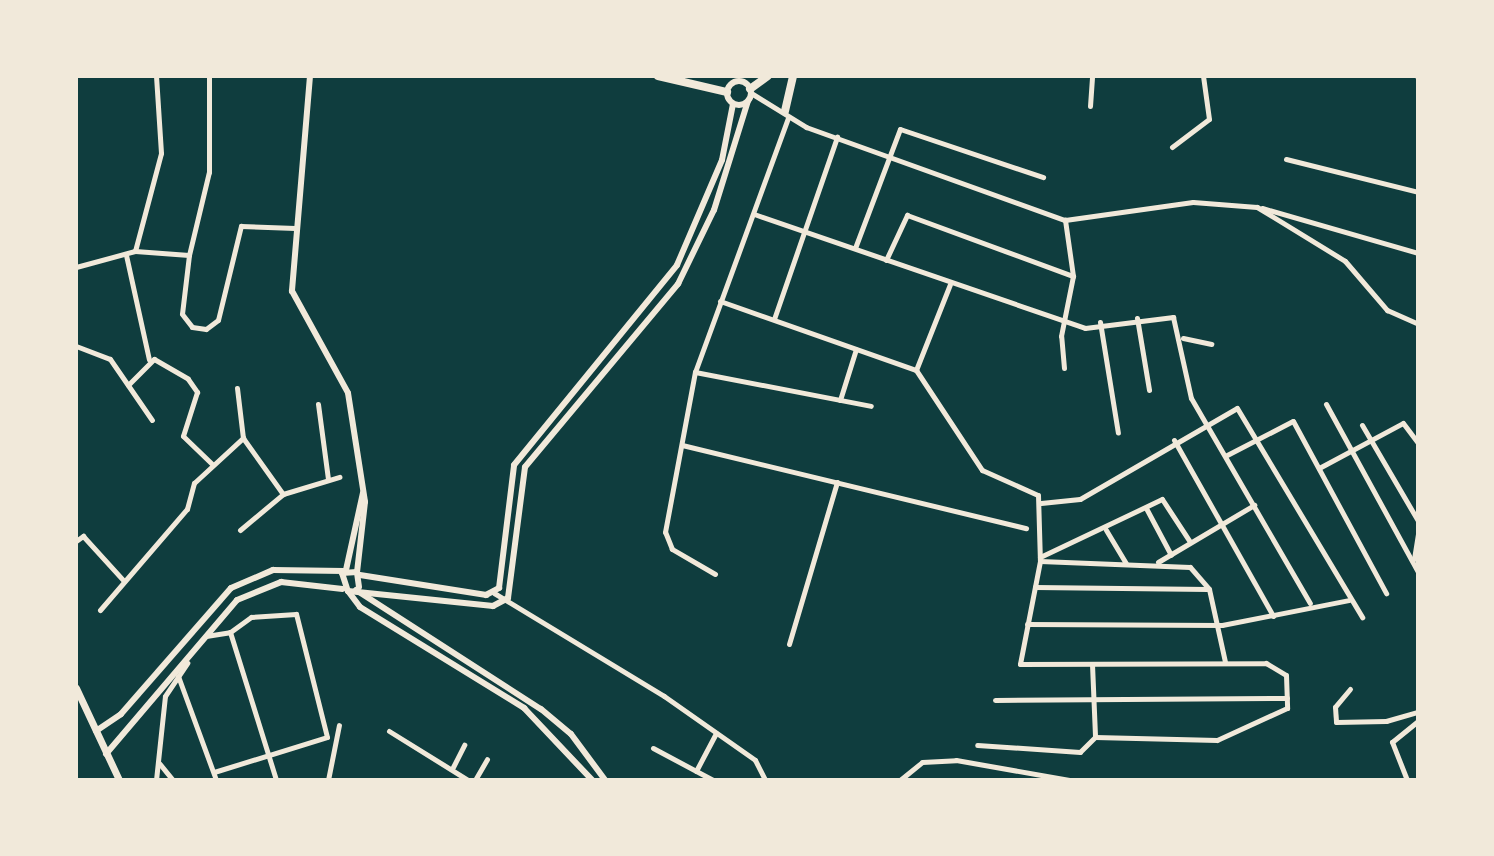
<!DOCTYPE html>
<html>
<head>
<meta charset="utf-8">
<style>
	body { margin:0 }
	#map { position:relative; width:1494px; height:856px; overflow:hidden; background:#0f3d3e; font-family:"Open Sans",sans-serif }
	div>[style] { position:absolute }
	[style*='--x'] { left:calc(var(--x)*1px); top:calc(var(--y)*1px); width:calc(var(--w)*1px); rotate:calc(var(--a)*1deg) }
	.minor>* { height:5px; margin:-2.5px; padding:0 2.5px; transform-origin:2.5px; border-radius:2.5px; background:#f1e9da }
	.tertiary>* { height:6px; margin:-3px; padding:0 3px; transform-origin:3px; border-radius:3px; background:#f1e9da }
	.tertiary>.ring { margin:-3px; padding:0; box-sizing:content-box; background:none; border:6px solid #f1e9da; border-radius:50% }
	.secondary>* { height:7px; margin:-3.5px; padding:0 3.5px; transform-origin:3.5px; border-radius:3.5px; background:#f1e9da }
	.motorway>* { height:8px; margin:-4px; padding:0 4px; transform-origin:4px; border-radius:4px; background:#f1e9da }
	span { translate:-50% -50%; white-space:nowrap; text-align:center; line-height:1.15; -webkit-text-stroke:8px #f1e9da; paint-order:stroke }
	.frame { position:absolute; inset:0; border:78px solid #f1e9da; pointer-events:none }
</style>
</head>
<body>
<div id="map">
	<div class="minor">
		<div style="--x:1417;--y:76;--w:1;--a:0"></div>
		<div style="--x:751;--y:93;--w:65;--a:31.7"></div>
		<div style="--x:806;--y:127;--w:275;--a:19.8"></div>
		<div style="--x:1065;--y:220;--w:129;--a:-8"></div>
		<div style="--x:1193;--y:202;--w:64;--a:4.5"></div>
		<div style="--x:1257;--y:207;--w:103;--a:31.5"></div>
		<div style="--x:1345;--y:261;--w:65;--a:49.4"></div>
		<div style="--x:1387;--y:310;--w:34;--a:24"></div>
		<div style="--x:1090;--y:106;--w:30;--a:-86"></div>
		<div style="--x:1172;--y:147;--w:46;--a:-37.1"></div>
		<div style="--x:1209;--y:119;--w:43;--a:-97.9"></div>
		<div style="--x:1286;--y:159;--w:136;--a:14"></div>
		<div style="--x:1262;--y:208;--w:162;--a:16.1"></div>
		<div style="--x:754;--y:214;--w:350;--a:19"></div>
		<div style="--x:1085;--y:328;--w:89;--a:-7.1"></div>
		<div style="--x:1173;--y:317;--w:83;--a:77.5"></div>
		<div style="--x:1191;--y:398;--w:237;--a:59.9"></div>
		<div style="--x:855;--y:248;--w:127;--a:-69.3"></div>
		<div style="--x:900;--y:129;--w:151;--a:18.6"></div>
		<div style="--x:135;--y:251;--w:101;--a:-75.1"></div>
		<div style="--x:161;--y:153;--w:77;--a:-93.7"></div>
		<div style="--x:126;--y:255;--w:107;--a:77.6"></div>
		<div style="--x:189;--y:255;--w:59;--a:96.8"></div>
		<div style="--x:182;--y:314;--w:16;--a:52"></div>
		<div style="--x:192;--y:327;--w:14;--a:8"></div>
		<div style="--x:206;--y:329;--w:15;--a:-37"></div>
		<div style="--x:218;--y:320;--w:97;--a:-76.3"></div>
		<div style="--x:241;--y:226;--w:54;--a:2.1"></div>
		<div style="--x:886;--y:260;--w:50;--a:-65"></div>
		<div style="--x:907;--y:215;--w:177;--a:20.2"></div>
		<div style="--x:76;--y:267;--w:61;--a:-15.2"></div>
		<div style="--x:135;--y:251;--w:54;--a:4.2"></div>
		<div style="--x:189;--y:255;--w:85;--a:-76.5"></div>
		<div style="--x:209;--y:172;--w:96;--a:-90"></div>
		<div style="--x:720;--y:301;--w:208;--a:19.4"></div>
		<div style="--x:916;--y:370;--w:120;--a:56.6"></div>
		<div style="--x:982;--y:470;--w:61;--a:24.1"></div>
		<div style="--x:1038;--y:495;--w:66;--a:88.3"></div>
		<div style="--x:1040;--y:561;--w:105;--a:101"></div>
		<div style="--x:1020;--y:664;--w:246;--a:-0.2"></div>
		<div style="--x:1266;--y:663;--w:23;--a:31"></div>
		<div style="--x:1286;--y:675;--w:33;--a:88"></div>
		<div style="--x:1287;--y:708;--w:77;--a:155.4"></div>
		<div style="--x:1217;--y:740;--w:122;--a:-178.6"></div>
		<div style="--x:1095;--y:737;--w:21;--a:135"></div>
		<div style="--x:1080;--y:752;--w:103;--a:-176.1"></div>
		<div style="--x:1137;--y:318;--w:73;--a:80.5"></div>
		<div style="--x:774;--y:319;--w:193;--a:-70.9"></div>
		<div style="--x:1100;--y:322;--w:112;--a:80.8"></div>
		<div style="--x:1183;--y:338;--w:29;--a:12"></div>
		<div style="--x:76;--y:346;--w:36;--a:21"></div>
		<div style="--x:110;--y:359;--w:74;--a:55.5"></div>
		<div style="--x:1064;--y:368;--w:32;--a:-95"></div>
		<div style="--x:1061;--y:336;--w:61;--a:-78.7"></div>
		<div style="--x:1073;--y:276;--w:57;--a:-98.1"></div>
		<div style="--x:916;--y:370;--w:92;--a:-68.4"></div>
		<div style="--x:695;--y:372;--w:179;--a:10.9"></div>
		<div style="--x:128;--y:385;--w:37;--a:-45"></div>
		<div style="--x:154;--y:359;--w:39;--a:30"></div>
		<div style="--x:188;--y:379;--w:16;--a:55"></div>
		<div style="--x:197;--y:392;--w:46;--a:107.7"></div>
		<div style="--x:183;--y:436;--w:40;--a:44"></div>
		<div style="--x:237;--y:388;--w:50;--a:83.2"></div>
		<div style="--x:243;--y:438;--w:69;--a:54.5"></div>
		<div style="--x:840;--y:400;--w:53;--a:-72.6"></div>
		<div style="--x:318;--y:404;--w:76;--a:82.4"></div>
		<div style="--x:1326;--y:404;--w:192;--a:61.3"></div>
		<div style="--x:1362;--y:425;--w:111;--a:59.7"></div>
		<div style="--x:1174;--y:440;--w:202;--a:60.6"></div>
		<div style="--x:682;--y:445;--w:354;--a:13.6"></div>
		<div style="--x:1227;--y:455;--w:74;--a:-27.3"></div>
		<div style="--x:1293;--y:421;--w:196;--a:61.6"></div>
		<div style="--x:1319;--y:468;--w:95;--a:-28.2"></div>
		<div style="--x:1403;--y:423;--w:25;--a:53"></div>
		<div style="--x:1041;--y:503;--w:39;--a:-6"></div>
		<div style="--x:1080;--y:499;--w:181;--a:-30.1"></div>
		<div style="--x:1237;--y:408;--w:244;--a:59.1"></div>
		<div style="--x:1146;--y:508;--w:53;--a:62"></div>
		<div style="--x:240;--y:530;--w:56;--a:-39.9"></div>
		<div style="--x:283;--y:494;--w:59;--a:-16.9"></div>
		<div style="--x:1106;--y:530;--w:39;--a:59"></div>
		<div style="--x:76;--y:541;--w:9;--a:-36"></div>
		<div style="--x:83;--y:536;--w:61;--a:47.7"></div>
		<div style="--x:1040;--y:557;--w:135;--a:-25.4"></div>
		<div style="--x:1162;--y:499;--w:51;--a:56.9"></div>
		<div style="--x:1414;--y:559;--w:25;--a:-81"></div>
		<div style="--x:1040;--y:561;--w:150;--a:2.3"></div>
		<div style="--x:1190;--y:567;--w:29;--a:49"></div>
		<div style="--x:1209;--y:589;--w:75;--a:77.6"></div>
		<div style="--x:1158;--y:562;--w:112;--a:-30.7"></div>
		<div style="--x:715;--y:574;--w:50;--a:-149.8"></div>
		<div style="--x:672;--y:549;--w:18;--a:-112"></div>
		<div style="--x:665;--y:532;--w:163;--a:-79.4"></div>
		<div style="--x:695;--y:372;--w:270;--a:-69.9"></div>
		<div style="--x:1035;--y:587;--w:173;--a:0.7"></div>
		<div style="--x:494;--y:593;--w:199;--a:31.2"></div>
		<div style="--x:664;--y:696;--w:111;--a:35.1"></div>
		<div style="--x:755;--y:760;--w:22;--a:63"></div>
		<div style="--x:100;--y:610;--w:133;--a:-49.3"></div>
		<div style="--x:187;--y:509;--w:27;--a:-75"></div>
		<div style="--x:194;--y:483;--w:67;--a:-42.6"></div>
		<div style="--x:1027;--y:624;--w:195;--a:0.3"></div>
		<div style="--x:1222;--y:625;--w:129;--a:-11.1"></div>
		<div style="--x:206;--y:636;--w:24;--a:-9"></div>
		<div style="--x:230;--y:632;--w:155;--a:72.7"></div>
		<div style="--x:789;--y:644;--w:169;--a:-73.5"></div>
		<div style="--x:1092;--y:664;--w:73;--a:87.6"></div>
		<div style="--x:178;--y:676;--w:111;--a:69.9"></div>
		<div style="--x:1350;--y:689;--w:23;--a:130"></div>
		<div style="--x:1335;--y:707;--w:15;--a:86"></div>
		<div style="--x:1336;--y:722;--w:50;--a:-1.1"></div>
		<div style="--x:1386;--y:721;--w:33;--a:-16"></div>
		<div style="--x:995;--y:700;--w:292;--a:-0.4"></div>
		<div style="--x:389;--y:731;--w:93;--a:31.8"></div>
		<div style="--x:653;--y:748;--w:68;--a:28.1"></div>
		<div style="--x:159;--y:763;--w:22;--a:51"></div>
		<div style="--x:453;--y:767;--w:25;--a:-63"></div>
		<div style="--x:696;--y:771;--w:43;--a:-62.2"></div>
		<div style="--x:214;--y:772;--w:118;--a:-17.2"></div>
		<div style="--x:327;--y:737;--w:127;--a:-104.1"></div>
		<div style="--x:296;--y:614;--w:45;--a:176.2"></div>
		<div style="--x:251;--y:617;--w:26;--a:144"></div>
		<div style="--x:156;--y:780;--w:84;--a:-83.9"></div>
		<div style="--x:165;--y:696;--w:40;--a:-56"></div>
		<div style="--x:328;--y:780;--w:56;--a:-78.7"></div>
		<div style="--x:475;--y:780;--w:24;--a:-60"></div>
		<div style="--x:900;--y:780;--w:28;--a:-39"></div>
		<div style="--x:922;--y:762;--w:34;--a:-3"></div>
		<div style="--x:956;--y:760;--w:115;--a:10"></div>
		<div style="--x:1407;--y:780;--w:41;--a:-111.5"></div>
		<div style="--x:1392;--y:742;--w:33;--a:-39"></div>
	</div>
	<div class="tertiary">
		<div style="--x:310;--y:76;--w:216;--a:94.8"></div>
		<div style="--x:292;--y:291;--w:116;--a:61.2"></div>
		<div style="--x:348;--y:393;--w:110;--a:81.1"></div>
		<div style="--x:365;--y:502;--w:70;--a:96.5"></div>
		<div class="ring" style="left:727px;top:81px;width:18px;height:18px"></div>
		<div style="--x:346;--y:570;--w:79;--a:-77.6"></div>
		<div style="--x:360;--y:575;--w:128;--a:9"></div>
		<div style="--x:486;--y:595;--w:15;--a:-28"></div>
		<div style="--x:499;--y:588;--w:124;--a:-83"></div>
		<div style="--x:514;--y:465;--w:258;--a:-50.8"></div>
		<div style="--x:677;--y:265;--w:114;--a:-66.8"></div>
		<div style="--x:722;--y:160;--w:57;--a:-78.9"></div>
		<div style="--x:359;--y:587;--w:15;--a:-98"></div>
		<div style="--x:357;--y:572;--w:15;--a:176"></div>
		<div style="--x:342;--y:573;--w:19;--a:72"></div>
		<div style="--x:348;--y:591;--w:146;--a:5.9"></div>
		<div style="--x:493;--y:606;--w:17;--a:-28"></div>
		<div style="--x:508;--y:598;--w:132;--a:-82.6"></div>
		<div style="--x:525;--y:467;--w:239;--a:-50.1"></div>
		<div style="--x:678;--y:284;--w:82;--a:-64.1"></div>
		<div style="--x:714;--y:210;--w:114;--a:-72.7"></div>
		<div style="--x:356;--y:590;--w:220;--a:32.8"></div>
		<div style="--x:541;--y:709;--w:39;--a:40"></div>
		<div style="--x:571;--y:734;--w:57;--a:53.5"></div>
		<div style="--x:348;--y:591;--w:20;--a:53"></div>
		<div style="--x:360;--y:607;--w:193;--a:31.6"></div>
		<div style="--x:524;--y:708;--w:99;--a:46.6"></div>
		<div style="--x:96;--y:731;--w:30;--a:-34"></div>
		<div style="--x:121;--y:714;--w:167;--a:-48.9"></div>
		<div style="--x:231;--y:588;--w:46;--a:-23.2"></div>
		<div style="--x:273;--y:570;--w:71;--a:0.8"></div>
		<div style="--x:106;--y:754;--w:202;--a:-49.6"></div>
		<div style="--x:237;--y:600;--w:48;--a:-22.2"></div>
		<div style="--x:281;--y:582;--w:62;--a:6.4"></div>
	</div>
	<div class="secondary">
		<div style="--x:76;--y:688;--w:102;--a:64.9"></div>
	</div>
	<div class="motorway">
		<div style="--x:658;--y:76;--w:71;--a:13.1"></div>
		<div style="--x:750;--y:89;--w:22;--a:-36"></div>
		<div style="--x:785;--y:111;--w:36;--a:-77"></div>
	</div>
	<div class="frame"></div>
</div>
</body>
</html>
